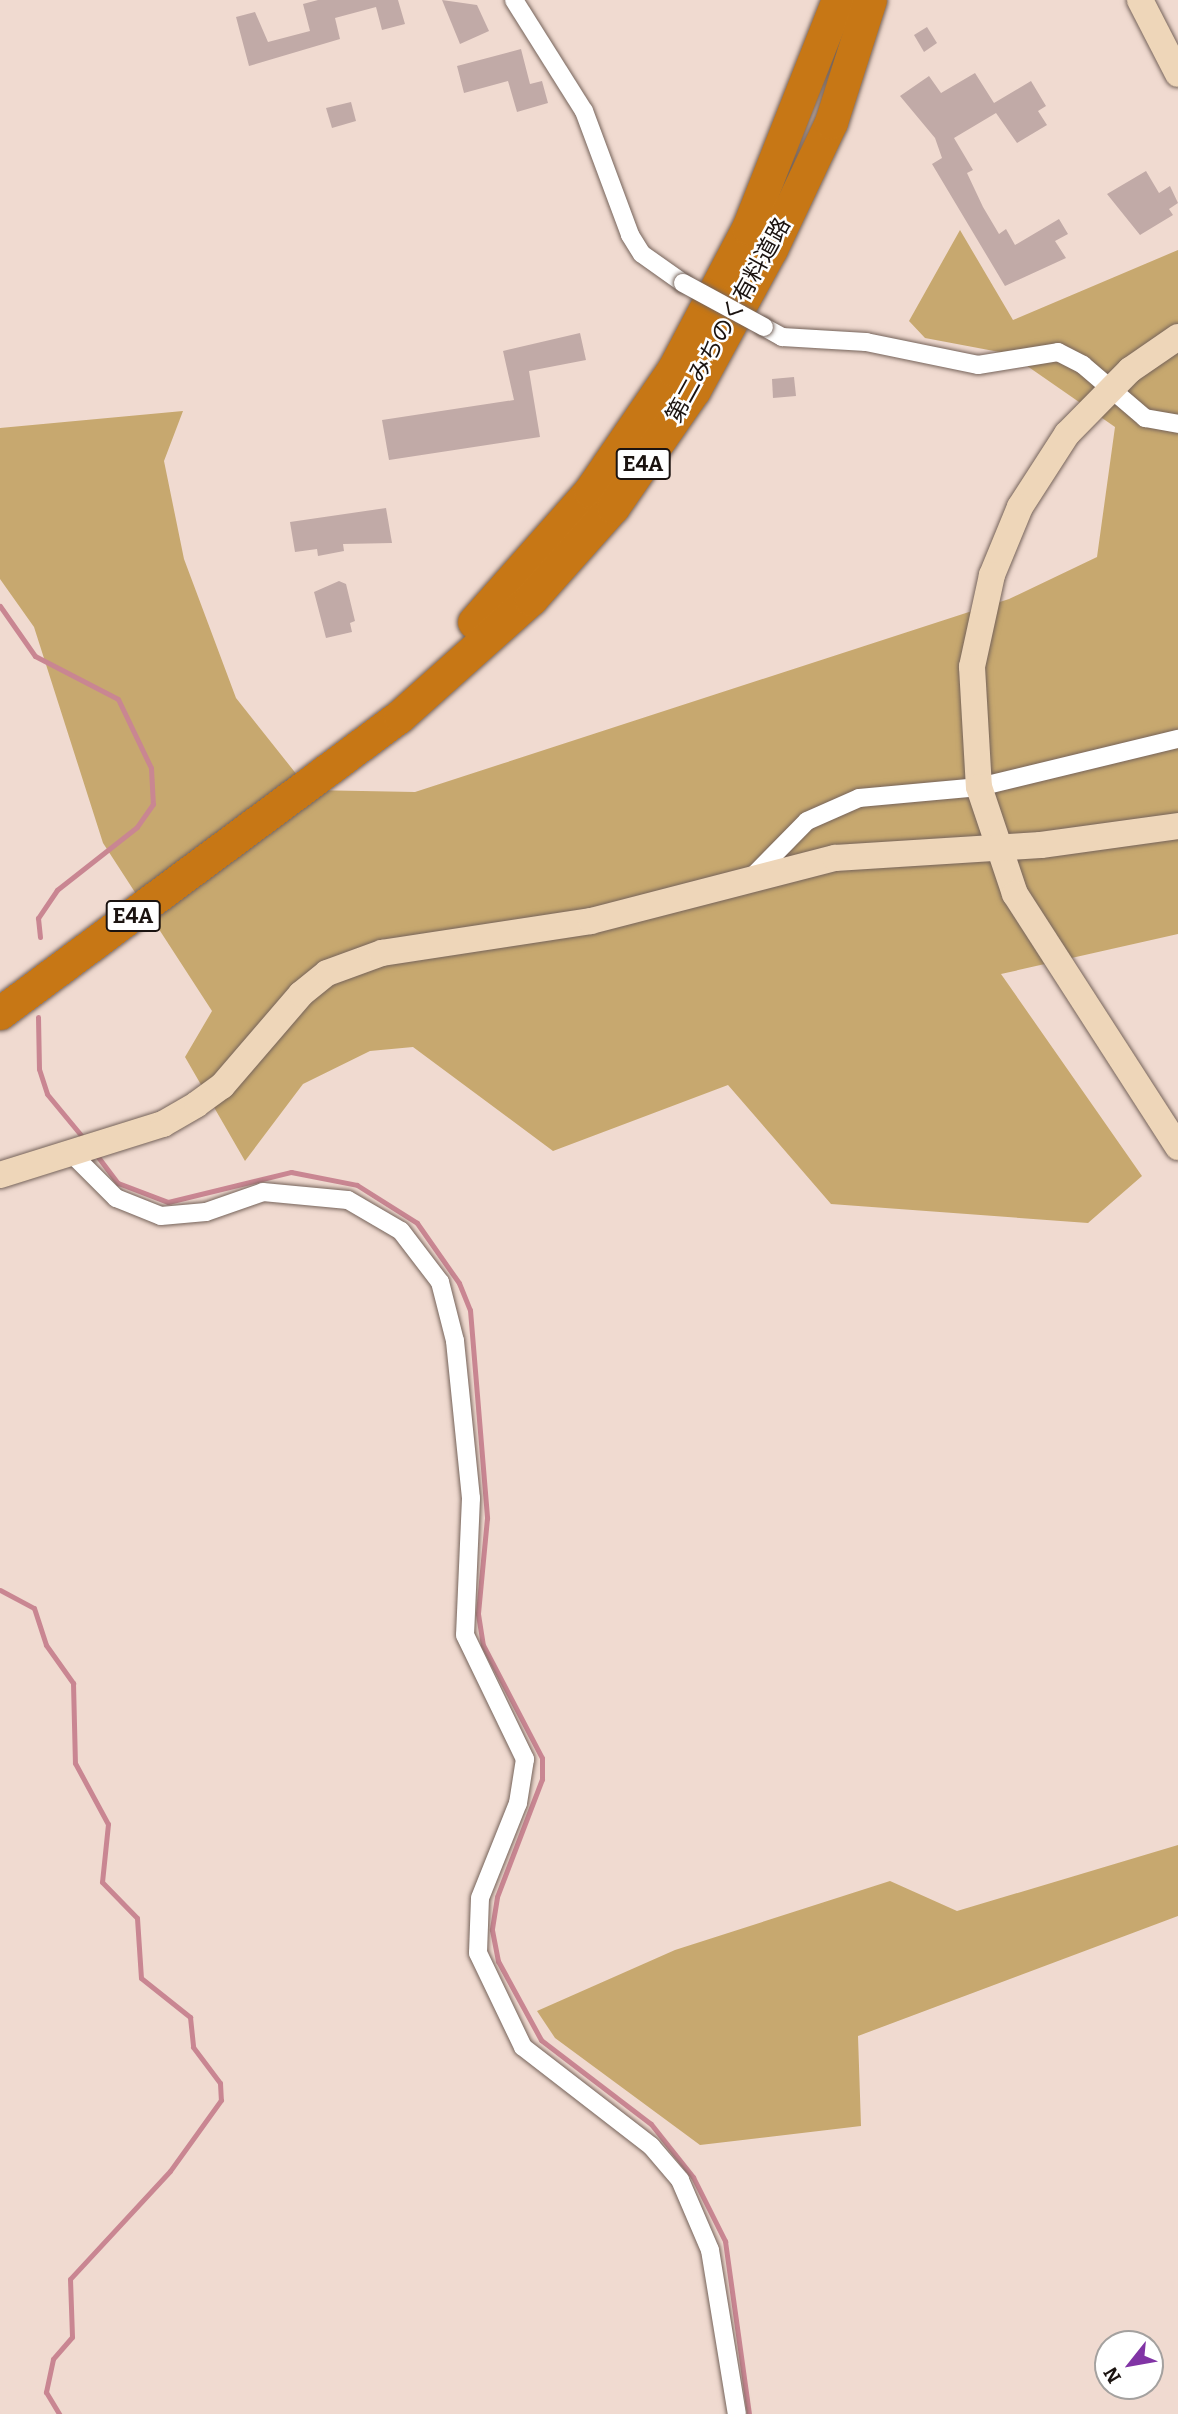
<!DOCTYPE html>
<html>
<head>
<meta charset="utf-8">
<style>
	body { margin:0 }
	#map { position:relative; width:1178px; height:2414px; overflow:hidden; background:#f0dad0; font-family:Bitter,"Noto Sans JP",serif }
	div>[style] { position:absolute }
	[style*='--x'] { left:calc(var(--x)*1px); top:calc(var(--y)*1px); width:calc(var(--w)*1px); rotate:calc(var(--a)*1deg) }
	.forest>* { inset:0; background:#c7a86f }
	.stream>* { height:5px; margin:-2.5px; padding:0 2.5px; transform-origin:2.5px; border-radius:2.5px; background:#c98692 }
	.building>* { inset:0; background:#c1aaa7 }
	.roads { filter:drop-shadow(0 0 2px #75635a) drop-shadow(0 0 2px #75635a) }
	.street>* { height:18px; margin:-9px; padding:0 9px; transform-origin:9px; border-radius:9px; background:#fff }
	.secondary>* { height:26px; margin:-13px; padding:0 13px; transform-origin:13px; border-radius:13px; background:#eed6b9 }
	.highway>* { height:33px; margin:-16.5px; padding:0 16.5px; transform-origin:16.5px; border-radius:16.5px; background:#c77715 }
	.bridges { filter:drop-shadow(0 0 2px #75635a) drop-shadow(0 0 2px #75635a) }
	.street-bridge>* { height:18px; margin:-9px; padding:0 9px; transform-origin:9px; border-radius:9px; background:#fff }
	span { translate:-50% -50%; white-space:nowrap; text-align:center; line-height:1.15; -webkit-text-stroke:5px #fff; paint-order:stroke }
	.shield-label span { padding:2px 5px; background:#fff; border:2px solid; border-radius:5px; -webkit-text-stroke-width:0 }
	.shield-label { font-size:21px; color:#1b1310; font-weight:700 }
	.street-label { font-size:23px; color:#1b1310 }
	.north { position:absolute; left:1094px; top:2330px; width:70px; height:70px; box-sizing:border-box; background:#fff; border:2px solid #a4a19f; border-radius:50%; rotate:239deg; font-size:19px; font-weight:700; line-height:28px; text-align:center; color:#1b1310 }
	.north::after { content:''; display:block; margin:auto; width:24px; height:32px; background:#8134a5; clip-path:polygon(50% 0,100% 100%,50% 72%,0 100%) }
</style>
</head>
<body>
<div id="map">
	<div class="forest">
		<div style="clip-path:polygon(960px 230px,1013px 320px,1178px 250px,1178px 934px,1001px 974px,1142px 1176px,1088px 1223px,831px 1204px,728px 1085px,553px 1151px,413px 1047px,370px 1051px,303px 1084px,245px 1161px,185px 1057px,212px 1011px,103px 843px,34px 627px,0 579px,0 428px,183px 411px,164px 461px,184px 559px,236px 698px,309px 790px,415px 792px,1009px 599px,1097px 557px,1115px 427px,1010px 354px,925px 338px,909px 321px)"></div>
		<div style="clip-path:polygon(1178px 1845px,1178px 1916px,858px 2036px,861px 2126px,700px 2145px,555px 2038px,537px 2011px,675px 1950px,890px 1881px,957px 1911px)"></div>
	</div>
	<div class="stream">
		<div style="--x:0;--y:606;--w:61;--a:55"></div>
		<div style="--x:35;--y:656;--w:93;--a:27.4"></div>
		<div style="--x:118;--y:699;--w:76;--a:64.4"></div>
		<div style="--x:151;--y:768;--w:36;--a:87"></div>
		<div style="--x:153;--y:804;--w:28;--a:125"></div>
		<div style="--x:137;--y:827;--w:102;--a:141.8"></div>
		<div style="--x:57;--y:890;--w:34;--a:124"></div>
		<div style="--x:38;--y:918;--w:19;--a:84"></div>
		<div style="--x:38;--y:1017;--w:52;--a:88.9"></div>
		<div style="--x:39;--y:1069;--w:26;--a:72"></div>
		<div style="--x:47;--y:1094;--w:60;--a:50.4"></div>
		<div style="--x:95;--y:1153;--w:38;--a:53"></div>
		<div style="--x:118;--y:1183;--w:53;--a:20.8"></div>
		<div style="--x:168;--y:1202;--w:127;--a:-13.7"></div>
		<div style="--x:291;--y:1172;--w:67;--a:11.1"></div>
		<div style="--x:357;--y:1185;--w:71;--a:32.3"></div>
		<div style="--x:417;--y:1223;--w:73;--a:55"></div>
		<div style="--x:459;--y:1283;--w:29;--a:68"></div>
		<div style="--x:470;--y:1310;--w:209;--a:85.3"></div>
		<div style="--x:487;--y:1518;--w:96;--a:95.4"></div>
		<div style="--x:478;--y:1614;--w:31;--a:81"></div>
		<div style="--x:483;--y:1645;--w:127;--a:62.4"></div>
		<div style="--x:542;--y:1758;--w:21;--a:90"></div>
		<div style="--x:542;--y:1779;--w:126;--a:110.9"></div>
		<div style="--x:497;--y:1897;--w:33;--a:99"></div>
		<div style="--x:492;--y:1930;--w:32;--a:79"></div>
		<div style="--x:498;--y:1961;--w:90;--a:61.4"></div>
		<div style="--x:541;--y:2040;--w:138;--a:37.4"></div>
		<div style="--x:651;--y:2124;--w:68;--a:51.6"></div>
		<div style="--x:693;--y:2177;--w:72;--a:63.4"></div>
		<div style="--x:725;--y:2241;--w:175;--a:82.1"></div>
		<div style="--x:0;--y:1590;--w:38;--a:28"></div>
		<div style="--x:34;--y:1608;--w:39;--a:72"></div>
		<div style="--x:46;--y:1645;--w:47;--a:54.6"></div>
		<div style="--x:73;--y:1683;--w:80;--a:88.6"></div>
		<div style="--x:75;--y:1763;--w:69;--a:61.6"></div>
		<div style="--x:108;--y:1824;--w:58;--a:95.9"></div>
		<div style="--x:102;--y:1882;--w:50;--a:45.8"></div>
		<div style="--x:137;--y:1918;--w:60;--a:86.2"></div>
		<div style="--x:141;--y:1978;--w:63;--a:38.5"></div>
		<div style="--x:190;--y:2017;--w:30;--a:84"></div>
		<div style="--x:193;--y:2047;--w:45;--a:53.1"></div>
		<div style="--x:220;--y:2083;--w:17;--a:87"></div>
		<div style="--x:221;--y:2100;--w:87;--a:125.7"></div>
		<div style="--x:170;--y:2171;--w:147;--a:132.8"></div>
		<div style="--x:70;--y:2279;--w:58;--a:88"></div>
		<div style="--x:72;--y:2337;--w:29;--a:131"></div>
		<div style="--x:53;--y:2359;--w:34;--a:102"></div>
		<div style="--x:46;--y:2392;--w:26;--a:59"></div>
	</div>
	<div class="building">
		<div style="clip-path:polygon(318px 0,398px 0,405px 24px,382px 30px,376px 7px,335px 18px,340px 39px,249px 66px,236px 17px,255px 12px,268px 42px,310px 31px,303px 4px)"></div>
		<div style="clip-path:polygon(442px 0,477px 5px,489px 31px,460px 44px)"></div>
		<div style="clip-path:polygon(927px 27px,937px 43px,924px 52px,914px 35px)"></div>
		<div style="clip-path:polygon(521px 49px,530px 84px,542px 81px,548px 103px,517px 112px,508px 81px,464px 93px,457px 66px)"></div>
		<div style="clip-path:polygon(975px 73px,994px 103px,1031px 81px,1046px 106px,1038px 111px,1047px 125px,1017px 143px,996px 113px,954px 138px,973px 170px,967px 173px,983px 207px,999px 234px,1006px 229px,1015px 245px,1059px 219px,1068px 234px,1055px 241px,1066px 258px,1005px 286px,932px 164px,942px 158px,935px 138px,900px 96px,929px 76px,941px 93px)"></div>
		<div style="clip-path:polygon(351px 102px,356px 121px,332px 128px,326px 108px)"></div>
		<div style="clip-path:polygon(1146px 171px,1159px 193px,1170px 186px,1178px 203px,1169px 209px,1173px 215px,1140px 235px,1107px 194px)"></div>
		<div style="clip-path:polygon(580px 333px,586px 360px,529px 371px,540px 437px,389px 460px,382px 420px,514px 400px,503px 351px)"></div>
		<div style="clip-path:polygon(794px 377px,796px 396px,773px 398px,772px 379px)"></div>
		<div style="clip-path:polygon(386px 508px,392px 543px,343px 544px,344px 551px,318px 556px,317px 549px,295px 552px,290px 522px)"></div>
		<div style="clip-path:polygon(339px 581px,346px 584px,355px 621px,350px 623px,352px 632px,326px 638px,314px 592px)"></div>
	</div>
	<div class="roads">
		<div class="street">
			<div style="--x:514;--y:0;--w:131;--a:57.8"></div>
			<div style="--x:584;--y:111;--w:132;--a:69.6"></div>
			<div style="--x:630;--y:235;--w:22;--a:58"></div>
			<div style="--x:642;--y:254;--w:50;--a:35.3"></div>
			<div style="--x:764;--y:327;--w:21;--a:29"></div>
			<div style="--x:782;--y:337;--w:84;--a:3.4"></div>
			<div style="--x:866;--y:342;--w:114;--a:11.6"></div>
			<div style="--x:978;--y:365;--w:81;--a:-9.2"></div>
			<div style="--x:1058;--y:352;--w:28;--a:27"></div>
			<div style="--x:1083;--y:365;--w:82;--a:40.5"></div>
			<div style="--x:1145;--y:418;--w:34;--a:10"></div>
			<div style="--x:750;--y:879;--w:81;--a:-45.5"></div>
			<div style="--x:807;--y:821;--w:57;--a:-23.9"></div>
			<div style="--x:859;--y:798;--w:121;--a:-5.2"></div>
			<div style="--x:979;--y:787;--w:205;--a:-13.6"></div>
			<div style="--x:71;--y:1153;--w:64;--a:45"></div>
			<div style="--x:116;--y:1198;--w:48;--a:21.8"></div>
			<div style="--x:161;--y:1216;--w:45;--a:-5.1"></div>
			<div style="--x:206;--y:1212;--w:60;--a:-19.3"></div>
			<div style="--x:263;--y:1192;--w:85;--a:5.4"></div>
			<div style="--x:348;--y:1200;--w:61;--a:30.3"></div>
			<div style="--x:401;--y:1231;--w:64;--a:52.6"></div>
			<div style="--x:440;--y:1282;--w:61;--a:75.7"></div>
			<div style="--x:455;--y:1341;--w:158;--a:84.2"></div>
			<div style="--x:471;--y:1498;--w:137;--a:92.5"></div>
			<div style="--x:465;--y:1635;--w:138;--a:64.2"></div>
			<div style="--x:525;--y:1759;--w:45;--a:99"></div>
			<div style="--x:518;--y:1803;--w:102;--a:111.8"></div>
			<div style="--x:480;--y:1898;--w:55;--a:92.1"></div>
			<div style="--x:478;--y:1953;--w:104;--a:64.4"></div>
			<div style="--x:523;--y:2047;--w:162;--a:37.7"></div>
			<div style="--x:651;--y:2146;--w:45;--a:49.5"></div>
			<div style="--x:680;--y:2180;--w:76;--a:66.8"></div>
			<div style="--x:710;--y:2250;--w:166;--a:80.7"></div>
		</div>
		<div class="secondary">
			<div style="--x:1140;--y:0;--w:83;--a:62.8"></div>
			<div style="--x:1178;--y:337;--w:58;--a:145.5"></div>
			<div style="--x:1130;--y:370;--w:90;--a:134.5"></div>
			<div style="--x:1067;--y:434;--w:87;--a:122.8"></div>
			<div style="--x:1020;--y:507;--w:74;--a:112.4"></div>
			<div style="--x:992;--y:575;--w:94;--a:102.3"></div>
			<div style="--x:972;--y:667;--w:120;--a:86.7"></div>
			<div style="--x:979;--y:787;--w:113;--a:71.4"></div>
			<div style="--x:1015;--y:894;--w:301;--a:57.2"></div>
			<div style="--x:0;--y:1175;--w:171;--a:-17.4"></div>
			<div style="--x:163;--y:1124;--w:39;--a:-30"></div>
			<div style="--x:197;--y:1104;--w:31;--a:-36"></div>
			<div style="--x:222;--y:1086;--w:121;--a:-49.3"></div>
			<div style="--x:301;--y:994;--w:33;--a:-39"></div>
			<div style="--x:327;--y:973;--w:59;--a:-20"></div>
			<div style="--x:382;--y:953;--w:211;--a:-8.7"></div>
			<div style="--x:591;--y:921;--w:252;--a:-14.5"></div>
			<div style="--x:835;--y:858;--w:206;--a:-3.6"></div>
			<div style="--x:1041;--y:845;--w:138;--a:-7.9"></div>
		</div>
		<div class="highway">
			<div style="--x:474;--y:622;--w:175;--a:-48.5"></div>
			<div style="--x:590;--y:491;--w:147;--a:-55.6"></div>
			<div style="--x:673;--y:370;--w:161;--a:-62.2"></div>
			<div style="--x:748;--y:228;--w:245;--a:-68.5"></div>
			<div style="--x:0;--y:1013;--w:498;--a:-36.6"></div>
			<div style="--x:400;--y:716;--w:176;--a:-41.8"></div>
			<div style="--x:531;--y:599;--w:123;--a:-48.3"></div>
			<div style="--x:613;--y:507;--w:142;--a:-55.3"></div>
			<div style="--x:694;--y:390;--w:161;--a:-61.4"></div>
			<div style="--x:771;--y:249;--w:140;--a:-64.7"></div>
			<div style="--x:831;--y:122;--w:128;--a:-72.3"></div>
		</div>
	</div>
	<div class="bridges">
		<div class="street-bridge">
			<div style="--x:683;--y:283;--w:92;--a:28.5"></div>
		</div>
	</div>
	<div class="shield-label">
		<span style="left:643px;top:464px">E4A</span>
		<span style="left:133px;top:916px">E4A</span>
	</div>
	<div class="street-label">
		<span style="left:728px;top:320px;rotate:-61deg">第二みちのく有料道路</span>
	</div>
	<div class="north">N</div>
</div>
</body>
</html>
